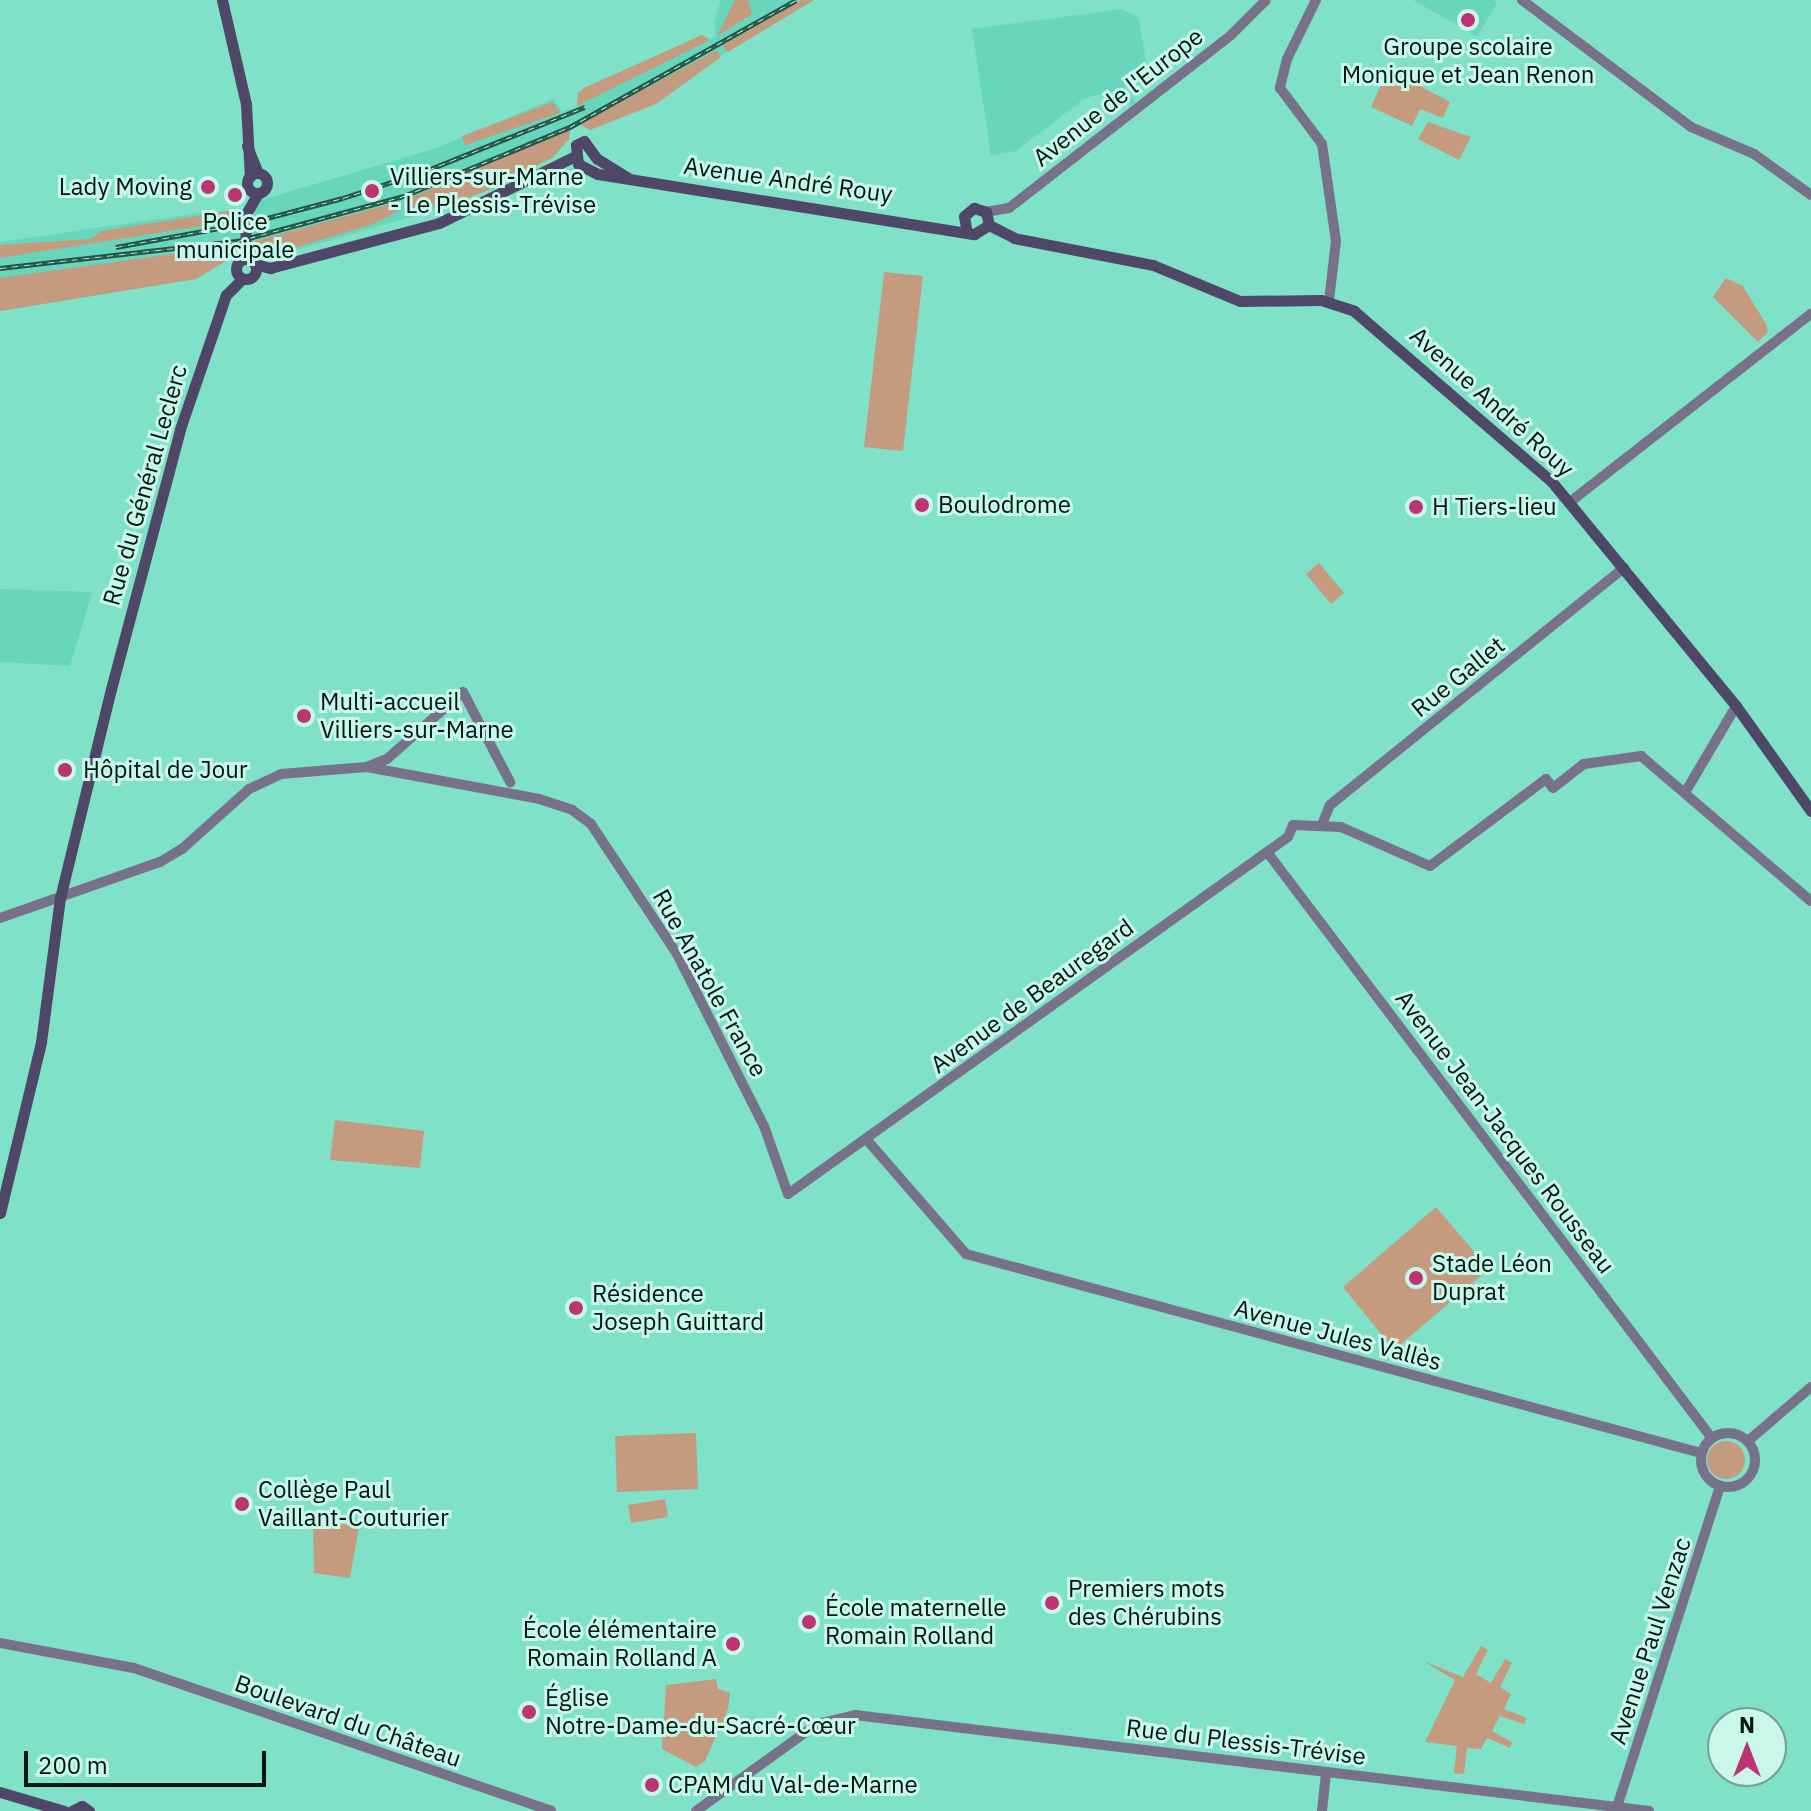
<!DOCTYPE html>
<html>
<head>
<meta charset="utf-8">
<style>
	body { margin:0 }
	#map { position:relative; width:1811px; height:1811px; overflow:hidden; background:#7ee1c8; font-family:"IBM Plex Sans",sans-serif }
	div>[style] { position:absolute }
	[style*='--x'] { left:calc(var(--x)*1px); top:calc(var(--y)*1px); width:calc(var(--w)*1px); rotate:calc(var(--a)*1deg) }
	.built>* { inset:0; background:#67d6bc }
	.green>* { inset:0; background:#c49b7f }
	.round { border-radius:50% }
	.tertiary>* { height:10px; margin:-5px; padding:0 5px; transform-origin:5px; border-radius:5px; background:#777189 }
	.tertiary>.ring { margin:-5px; padding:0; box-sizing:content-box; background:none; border:10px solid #777189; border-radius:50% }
	.secondary>* { height:11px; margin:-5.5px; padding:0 5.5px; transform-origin:5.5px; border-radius:5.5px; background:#4f4768 }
	.secondary>.ring { margin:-5.5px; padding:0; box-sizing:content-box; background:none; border:11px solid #4f4768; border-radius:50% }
	.rail>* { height:5px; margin-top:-2.5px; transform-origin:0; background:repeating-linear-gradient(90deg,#c9f7ea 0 6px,#265146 0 12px); box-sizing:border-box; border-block:2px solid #265146 }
	.dots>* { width:22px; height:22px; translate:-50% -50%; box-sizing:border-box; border:4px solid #c9f7ea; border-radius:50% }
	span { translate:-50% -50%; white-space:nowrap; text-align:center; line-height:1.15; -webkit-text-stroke:6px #c9f7ea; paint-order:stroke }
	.poi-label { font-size:24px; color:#021611 }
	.left { translate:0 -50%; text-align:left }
	.right { translate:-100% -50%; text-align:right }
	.street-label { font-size:24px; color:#021611 }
	.north { position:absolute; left:1707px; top:1707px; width:80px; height:80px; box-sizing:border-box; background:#c9f7ea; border:2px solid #799d93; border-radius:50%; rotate:0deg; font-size:22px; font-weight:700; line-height:32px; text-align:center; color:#021611 }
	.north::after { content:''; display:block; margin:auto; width:28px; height:36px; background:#bb3474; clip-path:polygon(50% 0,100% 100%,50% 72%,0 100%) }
	.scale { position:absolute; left:24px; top:1751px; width:242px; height:36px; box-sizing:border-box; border:4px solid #021611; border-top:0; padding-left:10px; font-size:24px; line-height:28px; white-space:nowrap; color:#021611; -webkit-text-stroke:6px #c9f7ea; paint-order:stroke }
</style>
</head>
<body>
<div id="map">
	<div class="built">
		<div style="clip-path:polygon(721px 0,812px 0,630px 111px,590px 130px,579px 124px,570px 129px,569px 139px,552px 158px,442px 208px,275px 256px,249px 243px,236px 244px,231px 258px,196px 279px,0 311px,0 242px,207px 212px,229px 211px,239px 220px,252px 218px,261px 200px,437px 148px,553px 99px,562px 112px,577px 106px,578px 93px,702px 35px,710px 40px,716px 36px,714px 23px)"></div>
		<div style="clip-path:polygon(1413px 0,1494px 0,1497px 4px,1477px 36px)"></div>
		<div style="clip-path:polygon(1122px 9px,1139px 18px,1146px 63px,1124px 87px,1135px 102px,1130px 106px,1119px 90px,1085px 98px,1016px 151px,991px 155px,972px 29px)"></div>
		<div style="clip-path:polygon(0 589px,92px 592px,70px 666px,0 662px)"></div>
	</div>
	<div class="green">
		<div style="clip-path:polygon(735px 0,748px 0,752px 14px,717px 36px)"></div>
		<div style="clip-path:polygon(801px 0,814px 0,728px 52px,722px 46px)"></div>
		<div style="clip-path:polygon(702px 35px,710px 40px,577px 106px,578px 93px,584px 88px)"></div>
		<div style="clip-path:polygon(717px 50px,721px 57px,656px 104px,590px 130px,579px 124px)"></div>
		<div style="clip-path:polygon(1388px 69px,1450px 102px,1443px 118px,1420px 109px,1412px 126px,1371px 107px)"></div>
		<div style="clip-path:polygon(553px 102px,560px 113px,465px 145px,462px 136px)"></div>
		<div style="clip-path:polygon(1428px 122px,1471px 137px,1459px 160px,1418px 139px)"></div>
		<div style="clip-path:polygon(570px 129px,569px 139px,552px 158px,486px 191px,442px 208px,432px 204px,408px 208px,405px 200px)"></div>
		<div style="clip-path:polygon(397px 202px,400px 210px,374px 224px,277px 253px,269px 260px,254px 256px,249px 243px)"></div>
		<div style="clip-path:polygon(229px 211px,239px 220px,0 258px,0 245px,91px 239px,101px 231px)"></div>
		<div style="clip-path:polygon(236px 245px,231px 258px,196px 279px,0 311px,0 278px)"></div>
		<div style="clip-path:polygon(884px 272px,923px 276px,903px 451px,864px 447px)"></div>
		<div style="clip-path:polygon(1726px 278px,1743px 286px,1766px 324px,1768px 332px,1758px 342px,1713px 297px)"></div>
		<div style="clip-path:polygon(1319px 563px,1344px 593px,1331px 604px,1306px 574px)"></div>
		<div style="clip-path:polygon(335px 1120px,424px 1131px,420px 1168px,330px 1160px)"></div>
		<div style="clip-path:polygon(1436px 1207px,1489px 1269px,1394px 1350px,1343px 1287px)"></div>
		<div style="clip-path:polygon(696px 1433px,698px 1489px,617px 1492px,615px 1436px)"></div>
		<div class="round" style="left:1707px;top:1441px;width:38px;height:38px"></div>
		<div style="clip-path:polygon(665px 1499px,668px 1517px,631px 1523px,628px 1505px)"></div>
		<div style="clip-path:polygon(313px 1520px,359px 1527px,350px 1578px,314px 1573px)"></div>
		<div style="clip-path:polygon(1481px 1646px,1488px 1650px,1476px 1674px,1491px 1683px,1505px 1659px,1512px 1663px,1500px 1687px,1511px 1694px,1504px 1709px,1527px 1718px,1524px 1724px,1500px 1716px,1492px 1731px,1512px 1742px,1510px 1748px,1487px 1738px,1481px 1749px,1467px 1748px,1464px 1774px,1454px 1773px,1457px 1746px,1425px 1742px,1455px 1680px,1423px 1661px,1463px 1677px)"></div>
		<div style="clip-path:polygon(716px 1679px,718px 1689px,730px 1693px,728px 1709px,705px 1761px,696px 1767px,662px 1749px,666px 1685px)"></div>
	</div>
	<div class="tertiary">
		<div style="--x:1316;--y:0;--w:66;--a:116.2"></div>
		<div style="--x:1287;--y:59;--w:30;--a:104"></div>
		<div style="--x:1280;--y:88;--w:70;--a:53.1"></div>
		<div style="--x:1322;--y:144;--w:98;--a:81.8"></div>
		<div style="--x:1336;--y:241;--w:60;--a:96.7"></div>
		<div style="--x:1522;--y:0;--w:211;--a:36.9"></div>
		<div style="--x:1691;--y:127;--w:69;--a:23.2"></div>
		<div style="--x:1754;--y:154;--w:70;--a:35.7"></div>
		<div style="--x:986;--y:212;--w:23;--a:-10"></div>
		<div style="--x:1009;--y:208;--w:281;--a:-37.9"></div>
		<div style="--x:1231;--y:35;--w:49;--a:-45"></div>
		<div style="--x:1570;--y:502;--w:306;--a:-38"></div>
		<div style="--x:367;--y:767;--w:175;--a:10.5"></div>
		<div style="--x:539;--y:799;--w:35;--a:18"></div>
		<div style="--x:572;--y:810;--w:24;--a:36"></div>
		<div style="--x:591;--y:824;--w:156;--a:56.5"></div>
		<div style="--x:677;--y:954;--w:193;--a:63.2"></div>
		<div style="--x:764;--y:1126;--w:72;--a:70.6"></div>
		<div style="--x:788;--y:1194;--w:614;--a:-35.53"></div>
		<div style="--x:1288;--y:837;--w:13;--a:-67"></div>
		<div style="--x:1293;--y:825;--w:48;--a:2.4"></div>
		<div style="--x:1341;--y:827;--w:97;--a:23.7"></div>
		<div style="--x:1430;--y:866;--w:145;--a:-36.9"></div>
		<div style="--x:1546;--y:779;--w:11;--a:52"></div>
		<div style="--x:1553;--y:788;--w:39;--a:-38"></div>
		<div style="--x:1584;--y:764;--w:58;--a:-8"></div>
		<div style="--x:1641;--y:756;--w:223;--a:40.5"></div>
		<div style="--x:1686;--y:791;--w:99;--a:-59.5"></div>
		<div style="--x:1323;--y:822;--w:18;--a:-68"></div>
		<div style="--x:1330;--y:805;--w:378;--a:-38.9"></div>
		<div style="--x:1267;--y:852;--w:734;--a:52.8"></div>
		<div style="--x:0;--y:918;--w:170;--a:-19.3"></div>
		<div style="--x:160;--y:862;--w:26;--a:-31"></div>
		<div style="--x:182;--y:849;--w:90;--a:-41.8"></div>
		<div style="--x:249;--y:789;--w:35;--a:-25"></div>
		<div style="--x:281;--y:774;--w:86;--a:-4.7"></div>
		<div style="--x:367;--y:767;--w:22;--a:-22"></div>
		<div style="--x:387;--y:759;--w:101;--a:-41.4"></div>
		<div style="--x:463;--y:692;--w:102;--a:62.4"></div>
		<div style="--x:867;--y:1140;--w:151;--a:49"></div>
		<div style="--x:966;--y:1254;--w:761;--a:15.15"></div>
		<div class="ring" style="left:1701px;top:1433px;width:44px;height:44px"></div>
		<div style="--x:1748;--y:1441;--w:83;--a:-40.6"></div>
		<div style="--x:0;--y:1643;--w:136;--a:10.6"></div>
		<div style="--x:134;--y:1668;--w:441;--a:18.9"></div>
		<div style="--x:1617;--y:1807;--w:337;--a:-72.2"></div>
		<div style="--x:696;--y:1811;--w:149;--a:-35.7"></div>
		<div style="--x:817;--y:1724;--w:39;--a:-13"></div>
		<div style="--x:855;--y:1715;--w:800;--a:6.89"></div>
		<div style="--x:1322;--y:1811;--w:39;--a:-84"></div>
	</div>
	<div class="secondary">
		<div style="--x:222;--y:0;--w:107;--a:77"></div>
		<div style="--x:246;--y:104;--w:73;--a:86.9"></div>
		<div style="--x:247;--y:146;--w:29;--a:68"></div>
		<div class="ring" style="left:247px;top:173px;width:9px;height:9px"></div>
		<div style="--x:628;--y:178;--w:36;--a:-148"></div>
		<div style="--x:597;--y:159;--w:22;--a:-126"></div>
		<div style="--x:584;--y:141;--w:9;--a:153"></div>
		<div style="--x:576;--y:145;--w:19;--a:84"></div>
		<div style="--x:578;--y:164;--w:22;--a:27"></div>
		<div style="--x:598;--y:174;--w:381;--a:9.1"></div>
		<div style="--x:974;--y:234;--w:17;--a:-31"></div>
		<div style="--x:989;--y:225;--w:28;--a:27"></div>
		<div style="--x:1014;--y:238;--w:142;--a:11"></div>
		<div style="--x:1153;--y:265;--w:94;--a:22.5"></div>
		<div style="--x:1240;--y:301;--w:81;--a:-0.7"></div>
		<div style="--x:1321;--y:300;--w:35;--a:18"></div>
		<div style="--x:1354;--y:311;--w:262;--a:40.8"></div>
		<div style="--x:1552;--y:482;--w:290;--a:50.6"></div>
		<div style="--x:1736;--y:706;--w:129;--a:54.5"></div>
		<div style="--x:966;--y:228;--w:12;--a:-99"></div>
		<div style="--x:964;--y:216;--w:13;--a:-39"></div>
		<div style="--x:974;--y:208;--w:13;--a:18"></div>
		<div style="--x:986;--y:212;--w:13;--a:77"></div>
		<div style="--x:245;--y:259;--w:45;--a:-88.7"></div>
		<div style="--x:246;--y:214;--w:24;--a:-60"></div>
		<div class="ring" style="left:236px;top:259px;width:9px;height:9px"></div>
		<div style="--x:255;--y:264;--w:16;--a:15"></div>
		<div style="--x:270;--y:268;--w:175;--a:-14.9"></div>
		<div style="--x:439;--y:223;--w:152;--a:-26.2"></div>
		<div style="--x:0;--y:1213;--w:176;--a:-76.5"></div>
		<div style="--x:41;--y:1042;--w:145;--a:-82.5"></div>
		<div style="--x:60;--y:898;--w:215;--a:-76.3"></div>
		<div style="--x:111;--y:689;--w:269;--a:-75.1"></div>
		<div style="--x:180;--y:429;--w:142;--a:-71.1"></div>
		<div style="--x:226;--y:295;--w:23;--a:-45"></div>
		<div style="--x:0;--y:1792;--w:67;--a:16.5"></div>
		<div style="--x:72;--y:1811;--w:11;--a:-27"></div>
		<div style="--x:82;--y:1806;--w:9;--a:36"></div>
	</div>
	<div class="rail">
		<div style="--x:116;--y:247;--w:138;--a:-10.4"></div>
		<div style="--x:252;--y:222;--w:94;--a:-14.8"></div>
		<div style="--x:343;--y:198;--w:89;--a:-18.2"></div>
		<div style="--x:428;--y:170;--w:169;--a:-21.9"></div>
		<div style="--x:0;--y:268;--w:240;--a:-6.5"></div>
		<div style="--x:238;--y:241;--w:172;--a:-15.2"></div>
		<div style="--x:404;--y:196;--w:180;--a:-22.6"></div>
		<div style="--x:570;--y:127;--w:259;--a:-29.3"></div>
	</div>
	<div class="dots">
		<div style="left:1468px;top:20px;background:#bb3474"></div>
		<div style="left:208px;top:187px;background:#bb3474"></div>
		<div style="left:372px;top:191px;background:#bb3474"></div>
		<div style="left:235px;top:195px;background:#bb3474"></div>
		<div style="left:922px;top:505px;background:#bb3474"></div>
		<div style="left:1416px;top:507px;background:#bb3474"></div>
		<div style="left:304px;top:716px;background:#bb3474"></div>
		<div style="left:65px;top:770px;background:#bb3474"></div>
		<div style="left:1416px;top:1278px;background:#bb3474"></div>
		<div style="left:576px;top:1308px;background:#bb3474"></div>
		<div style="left:242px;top:1504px;background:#bb3474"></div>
		<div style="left:1052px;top:1603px;background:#bb3474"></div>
		<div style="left:809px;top:1622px;background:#bb3474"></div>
		<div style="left:733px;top:1644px;background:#bb3474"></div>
		<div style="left:529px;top:1712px;background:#bb3474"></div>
		<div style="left:652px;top:1785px;background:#bb3474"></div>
	</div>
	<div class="poi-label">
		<span style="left:1468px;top:61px">Groupe scolaire<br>Monique et Jean Renon</span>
		<span class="left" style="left:390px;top:191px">Villiers-sur-Marne<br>- Le Plessis-Trévise</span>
		<span class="right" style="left:192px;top:187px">Lady Moving</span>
		<span style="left:235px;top:236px">Police<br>municipale</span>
		<span class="left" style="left:938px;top:505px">Boulodrome</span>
		<span class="left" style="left:1432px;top:507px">H Tiers-lieu</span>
		<span class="left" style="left:320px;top:716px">Multi-accueil<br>Villiers-sur-Marne</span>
		<span class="left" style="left:83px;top:770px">Hôpital de Jour</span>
		<span class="left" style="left:1432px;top:1278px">Stade Léon<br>Duprat</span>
		<span class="left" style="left:592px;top:1308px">Résidence<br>Joseph Guittard</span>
		<span class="left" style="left:258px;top:1504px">Collège Paul<br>Vaillant-Couturier</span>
		<span class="left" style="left:1068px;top:1603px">Premiers mots<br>des Chérubins</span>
		<span class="left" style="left:825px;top:1622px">École maternelle<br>Romain Rolland</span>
		<span class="right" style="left:717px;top:1644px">École élémentaire<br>Romain Rolland A</span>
		<span class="left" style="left:545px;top:1712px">Église<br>Notre-Dame-du-Sacré-Cœur</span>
		<span class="left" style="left:668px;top:1785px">CPAM du Val-de-Marne</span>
	</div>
	<div class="street-label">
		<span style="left:1118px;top:97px;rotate:-38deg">Avenue de l'Europe</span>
		<span style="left:788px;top:180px;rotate:8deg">Avenue André Rouy</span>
		<span style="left:1492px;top:402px;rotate:42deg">Avenue André Rouy</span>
		<span style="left:145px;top:485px;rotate:-74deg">Rue du Général Leclerc</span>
		<span style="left:1458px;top:677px;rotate:-39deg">Rue Gallet</span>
		<span style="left:710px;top:983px;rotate:61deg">Rue Anatole France</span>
		<span style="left:1032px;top:996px;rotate:-36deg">Avenue de Beauregard</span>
		<span style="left:1505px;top:1132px;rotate:53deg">Avenue Jean-Jacques Rousseau</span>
		<span style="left:1338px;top:1335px;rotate:15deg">Avenue Jules Vallès</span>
		<span style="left:1650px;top:1641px;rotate:-72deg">Avenue Paul Venzac</span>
		<span style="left:348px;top:1721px;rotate:19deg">Boulevard du Château</span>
		<span style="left:1246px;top:1742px;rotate:7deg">Rue du Plessis-Trévise</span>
	</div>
	<div class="north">N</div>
	<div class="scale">200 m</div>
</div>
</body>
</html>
